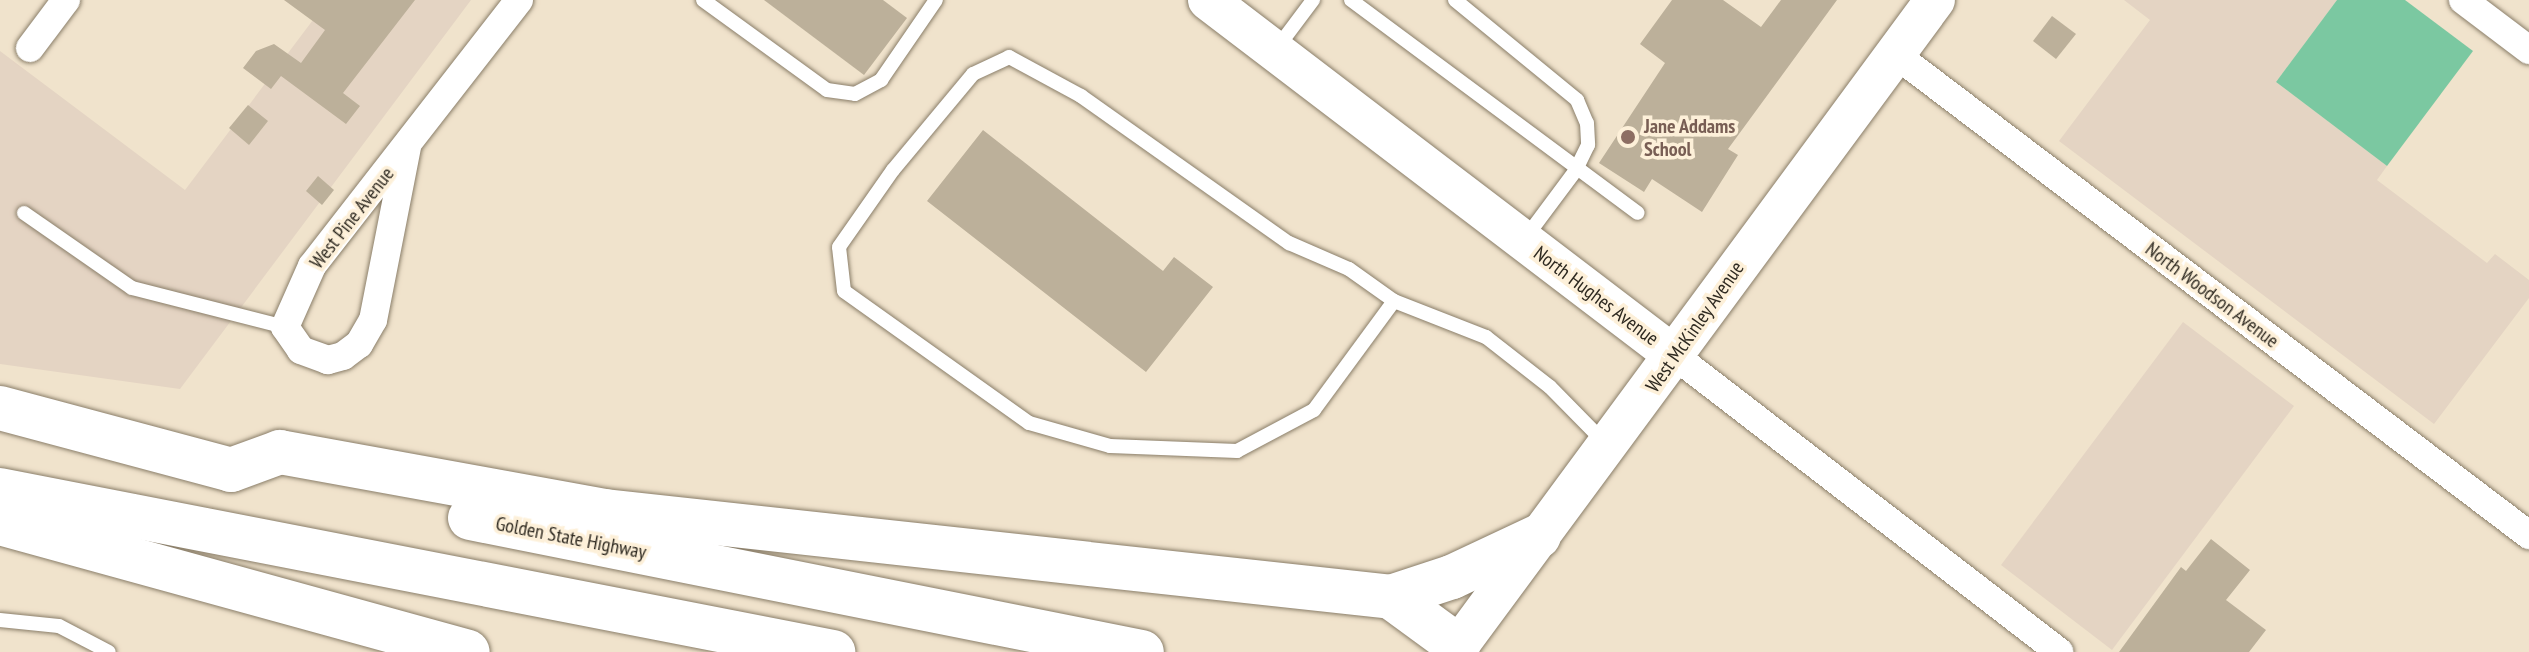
<!DOCTYPE html>
<html>
<head>
<meta charset="utf-8">
<style>
	body { margin:0 }
	#map { position:relative; width:2529px; height:652px; overflow:hidden; background:#f0e3cc; font-family:"PT Sans Narrow",sans-serif }
	div>[style] { position:absolute }
	[style*='--x'] { left:calc(var(--x)*1px); top:calc(var(--y)*1px); width:calc(var(--w)*1px); rotate:calc(var(--a)*1deg) }
	.commercial>* { inset:0; background:#e4d4c3 }
	.green>* { inset:0; background:#7bc8a1 }
	.building>* { inset:0; background:#bcb09a }
	.roads { filter:drop-shadow(0 0 2px #8a7e69) drop-shadow(0 0 2px #8a7e69) }
	.lane>* { height:14px; margin:-7px; padding:0 7px; transform-origin:7px; border-radius:7px; background:#fff }
	.street>* { height:28px; margin:-14px; padding:0 14px; transform-origin:14px; border-radius:14px; background:#fff }
	.secondary>* { height:40px; margin:-20px; padding:0 20px; transform-origin:20px; border-radius:20px; background:#fff }
	.highway>* { height:44px; margin:-22px; padding:0 22px; transform-origin:22px; border-radius:22px; background:#fff }
	.dots>* { width:22px; height:22px; translate:-50% -50%; box-sizing:border-box; border:4px solid #fdf0d9; border-radius:50% }
	span { translate:-50% -50%; white-space:nowrap; text-align:center; line-height:1.15; -webkit-text-stroke:7px #fdf0d9; paint-order:stroke }
	.education-label { font-size:20px; color:#785e54; font-weight:700 }
	.left { translate:0 -50%; text-align:left }
	.street-label { font-size:20px; color:#2e2920 }
</style>
</head>
<body>
<div id="map">
	<div class="commercial">
		<div style="clip-path:polygon(328px 0,471px 0,180px 389px,0 364px,0 51px,185px 190px)"></div>
		<div style="clip-path:polygon(2124px 0,2337px 0,2276px 82px,2387px 166px,2377px 180px,2487px 263px,2495px 254px,2529px 280px,2529px 298px,2434px 424px,2059px 141px,2150px 20px)"></div>
		<div style="clip-path:polygon(2183px 322px,2294px 406px,2112px 650px,2001px 565px)"></div>
	</div>
	<div class="green">
		<div style="clip-path:polygon(2337px 0,2405px 0,2473px 51px,2387px 166px,2276px 82px)"></div>
	</div>
	<div class="building">
		<div style="clip-path:polygon(284px 0,415px 0,343px 93px,360px 106px,346px 124px,281px 76px,271px 89px,243px 68px,256px 51px,274px 44px,301px 63px,325px 30px)"></div>
		<div style="clip-path:polygon(764px 0,883px 0,907px 18px,864px 75px)"></div>
		<div style="clip-path:polygon(1672px 0,1723px 0,1761px 27px,1781px 0,1837px 0,1728px 149px,1738px 155px,1702px 212px,1652px 179px,1644px 192px,1599px 163px,1665px 63px,1640px 44px)"></div>
		<div style="clip-path:polygon(2052px 16px,2076px 34px,2056px 59px,2033px 41px)"></div>
		<div style="clip-path:polygon(248px 105px,268px 121px,249px 145px,229px 128px)"></div>
		<div style="clip-path:polygon(983px 130px,1163px 271px,1174px 257px,1213px 287px,1146px 372px,927px 201px)"></div>
		<div style="clip-path:polygon(318px 176px,334px 190px,322px 205px,306px 191px)"></div>
		<div style="clip-path:polygon(2211px 539px,2250px 570px,2226px 600px,2266px 630px,2249px 652px,2119px 652px,2181px 567px,2186px 571px)"></div>
	</div>
	<div class="roads">
		<div class="lane">
			<div style="--x:703;--y:0;--w:153;--a:36"></div>
			<div style="--x:827;--y:90;--w:28;--a:8"></div>
			<div style="--x:855;--y:94;--w:30;--a:-28"></div>
			<div style="--x:881;--y:80;--w:97;--a:-55.5"></div>
			<div style="--x:1351;--y:0;--w:357;--a:36.6"></div>
			<div style="--x:1455;--y:0;--w:158;--a:39.3"></div>
			<div style="--x:1577;--y:100;--w:25;--a:67"></div>
			<div style="--x:1587;--y:123;--w:22;--a:87"></div>
			<div style="--x:1588;--y:145;--w:28;--a:116"></div>
			<div style="--x:1576;--y:170;--w:84;--a:126.7"></div>
			<div style="--x:1277;--y:48;--w:60;--a:-53.1"></div>
			<div style="--x:24;--y:213;--w:131;--a:34.8"></div>
			<div style="--x:132;--y:288;--w:158;--a:14.3"></div>
			<div style="--x:1394;--y:301;--w:135;--a:126.3"></div>
			<div style="--x:1314;--y:410;--w:87;--a:152"></div>
			<div style="--x:1237;--y:451;--w:127;--a:-177.7"></div>
			<div style="--x:1110;--y:446;--w:84;--a:-164.1"></div>
			<div style="--x:1029;--y:423;--w:227;--a:-144.5"></div>
			<div style="--x:844;--y:291;--w:44;--a:-96.5"></div>
			<div style="--x:839;--y:247;--w:94;--a:-55"></div>
			<div style="--x:893;--y:170;--w:125;--a:-50.2"></div>
			<div style="--x:973;--y:74;--w:40;--a:-25"></div>
			<div style="--x:1009;--y:57;--w:82;--a:28.4"></div>
			<div style="--x:1081;--y:96;--w:255;--a:35.3"></div>
			<div style="--x:1289;--y:243;--w:65;--a:23.4"></div>
			<div style="--x:1349;--y:269;--w:55;--a:35.4"></div>
			<div style="--x:1394;--y:301;--w:99;--a:21.4"></div>
			<div style="--x:1486;--y:337;--w:81;--a:38"></div>
			<div style="--x:1550;--y:387;--w:78;--a:45.5"></div>
			<div style="--x:0;--y:620;--w:59;--a:5.8"></div>
			<div style="--x:59;--y:626;--w:56;--a:27.5"></div>
		</div>
		<div class="street">
			<div style="--x:2463;--y:0;--w:83;--a:37.1"></div>
			<div style="--x:30;--y:48;--w:60;--a:-53.1"></div>
			<div style="--x:1895;--y:54;--w:796;--a:37.19"></div>
			<div style="--x:407;--y:147;--w:176;--a:101.1"></div>
			<div style="--x:373;--y:320;--w:28;--a:120"></div>
			<div style="--x:359;--y:344;--w:20;--a:143"></div>
			<div style="--x:343;--y:356;--w:16;--a:165"></div>
			<div style="--x:328;--y:360;--w:29;--a:-160"></div>
			<div style="--x:301;--y:350;--w:28;--a:-125"></div>
			<div style="--x:285;--y:327;--w:67;--a:-66.1"></div>
			<div style="--x:312;--y:266;--w:337;--a:-52.1"></div>
			<div style="--x:1675;--y:356;--w:485;--a:37.6"></div>
		</div>
		<div class="secondary">
			<div style="--x:1208;--y:0;--w:587;--a:37.32"></div>
			<div style="--x:1454;--y:652;--w:810;--a:-53.58"></div>
		</div>
		<div class="highway">
			<div style="--x:0;--y:408;--w:239;--a:15"></div>
			<div style="--x:231;--y:470;--w:52;--a:-20.2"></div>
			<div style="--x:280;--y:452;--w:330;--a:10.3"></div>
			<div style="--x:605;--y:511;--w:791;--a:6.24"></div>
			<div style="--x:1391;--y:597;--w:64;--a:-18.2"></div>
			<div style="--x:1452;--y:577;--w:96;--a:-25.2"></div>
			<div style="--x:0;--y:490;--w:849;--a:11.01"></div>
			<div style="--x:470;--y:518;--w:685;--a:11.28"></div>
			<div style="--x:0;--y:523;--w:485;--a:15.4"></div>
			<div style="--x:1391;--y:597;--w:83;--a:36.2"></div>
		</div>
	</div>
	<div class="dots">
		<div style="left:1628px;top:137px;background:#8d6e63"></div>
	</div>
	<div class="education-label">
		<span class="left" style="left:1644px;top:138px">Jane Addams<br>School</span>
	</div>
	<div class="street-label">
		<span style="left:352px;top:218px;rotate:-52deg">West Pine Avenue</span>
		<span style="left:2212px;top:295px;rotate:37deg">North Woodson Avenue</span>
		<span style="left:1596px;top:296px;rotate:37deg">North Hughes Avenue</span>
		<span style="left:1695px;top:327px;rotate:-55deg">West McKinley Avenue</span>
		<span style="left:571px;top:538px;rotate:11deg">Golden State Highway</span>
	</div>
</div>
</body>
</html>
